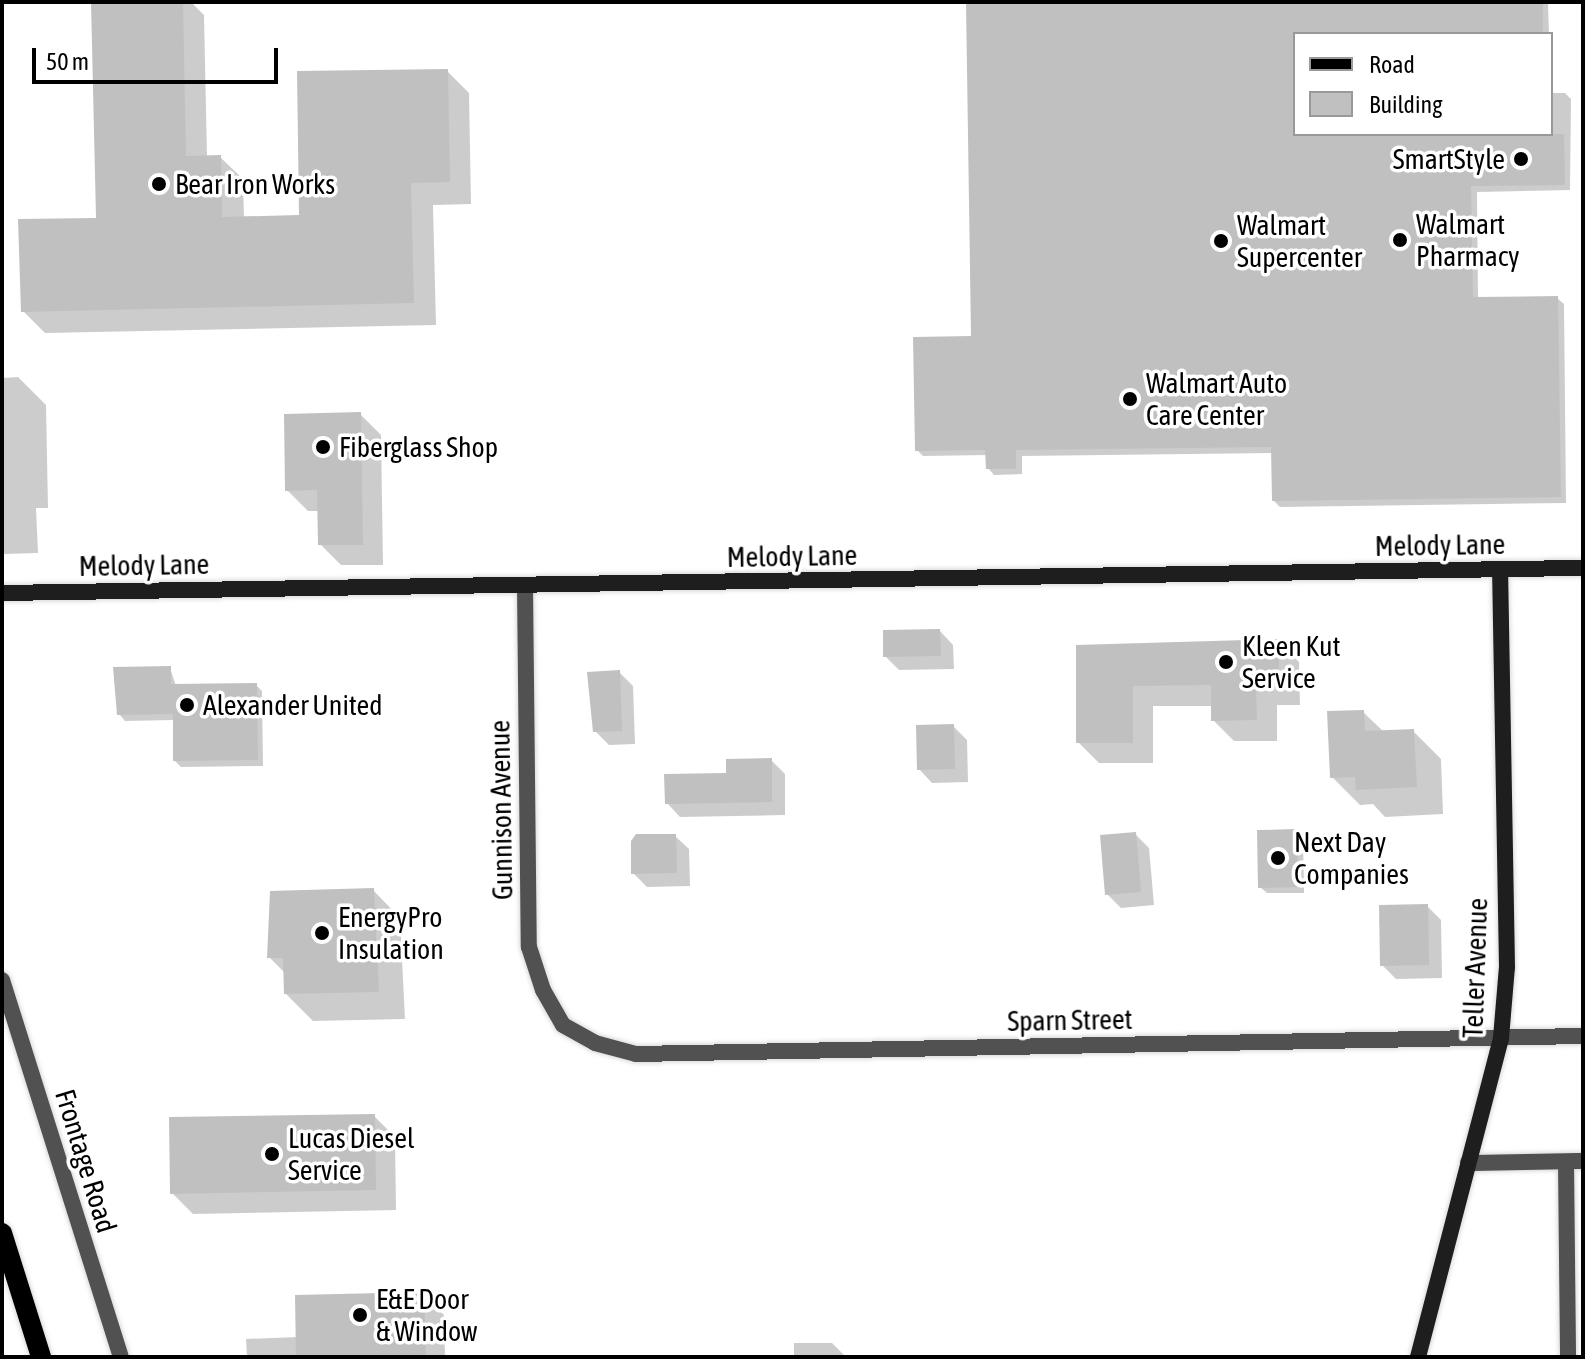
<!DOCTYPE html>
<html>
<head>
<meta charset="utf-8">
<style>
	body { margin:0 }
	#map { position:relative; width:1585px; height:1359px; overflow:hidden; background:#fff; font-family:"Asap Condensed",sans-serif }
	div>[style] { position:absolute }
	[style*='--x'] { left:calc(var(--x)*1px); top:calc(var(--y)*1px); width:calc(var(--w)*1px); rotate:calc(var(--a)*1deg) }
	.shadow>* { inset:0; background:#0003 }
	.building>* { inset:0; background:#c0c0c0 }
	.roads { filter:drop-shadow(0 0 2px #dbdbdb) drop-shadow(0 0 2px #dbdbdb) }
	.lane>* { height:16px; margin:-8px; padding:0 8px; transform-origin:8px; border-radius:8px; background:#515151 }
	.street>* { height:16px; margin:-8px; padding:0 8px; transform-origin:8px; border-radius:8px; background:#515151 }
	.secondary>* { height:16px; margin:-8px; padding:0 8px; transform-origin:8px; border-radius:8px; background:#1e1e1e }
	.primary>* { height:20px; margin:-10px; padding:0 10px; transform-origin:10px; border-radius:10px; background:#000 }
	.dots>* { width:22px; height:22px; translate:-50% -50%; box-sizing:border-box; border:4px solid #fff; border-radius:50% }
	span { translate:-50% -50%; white-space:nowrap; text-align:center; line-height:1.15; -webkit-text-stroke:7px #fff; paint-order:stroke }
	.poi-label { font-size:28px; color:#000 }
	.right { translate:-100% -50%; text-align:right }
	.left { translate:0 -50%; text-align:left }
	.street-label { font-size:28px; color:#000 }
	.frame { position:absolute; inset:0; border:4px solid #000; pointer-events:none }
	.legend { position:absolute; left:1293px; top:32px; width:260px; height:104px; box-sizing:border-box; background:#fff; border:2px solid #999; margin:0; padding:10px 14px; list-style:none; font-size:24px; color:#000 }
	.legend li { display:flex; align-items:center; gap:16px; height:40px }
	.legend b { width:40px; border:2px solid #999 }
	.scale { position:absolute; left:32px; top:48px; width:246px; height:36px; box-sizing:border-box; border:4px solid #000; border-top:0; padding-left:10px; font-size:24px; line-height:28px; white-space:nowrap; color:#000; -webkit-text-stroke:6px #fff; paint-order:stroke }
</style>
</head>
<body>
<div id="map">
	<div class="shadow">
		<div style="clip-path:polygon(93px 2px,191px 2px,204px 15px,207px 157px,220px 157px,243px 179px,244px 218px,301px 217px,447px 71px,469px 93px,471px 204px,433px 205px,436px 325px,45px 333px,23px 311px,98px 220px)"></div>
		<div style="clip-path:polygon(968px 2px,1548px 2px,1549px 34px,1295px 34px,1295px 134px,1551px 134px,1551px 93px,1565px 93px,1571px 99px,1570px 190px,1477px 192px,1478px 299px,1557px 298px,1564px 304px,1566px 503px,1280px 507px,1274px 501px,1273px 453px,1022px 456px,1022px 474px,994px 475px,988px 468px,988px 455px,923px 456px,917px 450px,973px 338px)"></div>
		<div style="clip-path:polygon(18px 377px,46px 405px,48px 508px,36px 508px,38px 553px,4px 554px,2px 378px)"></div>
		<div style="clip-path:polygon(360px 414px,381px 435px,383px 565px,341px 565px,320px 544px,320px 511px,308px 511px,287px 490px)"></div>
		<div style="clip-path:polygon(940px 631px,953px 645px,954px 669px,899px 670px,885px 656px)"></div>
		<div style="clip-path:polygon(1278px 641px,1299px 662px,1300px 705px,1277px 705px,1277px 741px,1234px 741px,1213px 720px,1213px 706px,1153px 706px,1153px 763px,1099px 763px,1078px 742px,1078px 647px)"></div>
		<div style="clip-path:polygon(170px 668px,176px 686px,256px 685px,262px 691px,263px 766px,181px 767px,175px 761px,175px 720px,125px 721px,119px 714px)"></div>
		<div style="clip-path:polygon(619px 672px,633px 686px,635px 744px,609px 745px,595px 731px)"></div>
		<div style="clip-path:polygon(1363px 712px,1384px 732px,1413px 731px,1441px 759px,1443px 814px,1385px 817px,1373px 804px,1360px 805px,1332px 777px)"></div>
		<div style="clip-path:polygon(953px 726px,967px 740px,968px 782px,932px 783px,919px 769px)"></div>
		<div style="clip-path:polygon(771px 760px,785px 774px,785px 815px,680px 817px,667px 803px)"></div>
		<div style="clip-path:polygon(1296px 831px,1303px 838px,1304px 893px,1267px 893px,1260px 887px)"></div>
		<div style="clip-path:polygon(1135px 834px,1149px 848px,1154px 905px,1121px 908px,1107px 894px)"></div>
		<div style="clip-path:polygon(675px 836px,689px 849px,690px 886px,647px 887px,633px 873px)"></div>
		<div style="clip-path:polygon(373px 890px,400px 918px,405px 1019px,313px 1021px,286px 994px,285px 973px,269px 957px)"></div>
		<div style="clip-path:polygon(1427px 906px,1441px 920px,1442px 978px,1396px 979px,1382px 965px)"></div>
		<div style="clip-path:polygon(374px 1116px,395px 1137px,396px 1210px,193px 1214px,172px 1193px)"></div>
		<div style="clip-path:polygon(424px 1294px,444px 1315px,445px 1357px,247px 1357px,246px 1339px,298px 1337px)"></div>
		<div style="clip-path:polygon(794px 1343px,832px 1343px,846px 1357px,794px 1357px)"></div>
	</div>
	<div class="building">
		<div style="clip-path:polygon(91px 2px,183px 2px,186px 156px,221px 155px,222px 217px,299px 215px,297px 71px,448px 69px,450px 182px,411px 183px,414px 303px,21px 312px,18px 219px,96px 218px)"></div>
		<div style="clip-path:polygon(966px 2px,1543px 2px,1543px 34px,1295px 34px,1295px 134px,1564px 134px,1565px 185px,1471px 186px,1473px 297px,1558px 296px,1561px 497px,1272px 501px,1271px 447px,1016px 450px,1016px 469px,986px 469px,985px 450px,915px 451px,913px 337px,971px 336px)"></div>
		<div style="clip-path:polygon(361px 412px,363px 545px,318px 545px,317px 490px,285px 491px,284px 414px)"></div>
		<div style="clip-path:polygon(940px 629px,941px 656px,883px 657px,883px 630px)"></div>
		<div style="clip-path:polygon(1279px 639px,1279px 685px,1256px 685px,1257px 720px,1211px 721px,1211px 685px,1133px 686px,1133px 743px,1076px 743px,1076px 645px)"></div>
		<div style="clip-path:polygon(171px 666px,171px 684px,257px 683px,258px 760px,173px 761px,173px 714px,117px 715px,113px 667px)"></div>
		<div style="clip-path:polygon(620px 670px,622px 731px,593px 732px,587px 672px)"></div>
		<div style="clip-path:polygon(1364px 710px,1365px 731px,1414px 729px,1417px 787px,1356px 790px,1355px 777px,1330px 778px,1327px 711px)"></div>
		<div style="clip-path:polygon(954px 724px,955px 769px,917px 770px,916px 725px)"></div>
		<div style="clip-path:polygon(772px 758px,772px 802px,665px 804px,664px 774px,726px 773px,726px 759px)"></div>
		<div style="clip-path:polygon(1297px 829px,1298px 887px,1258px 888px,1257px 830px)"></div>
		<div style="clip-path:polygon(1136px 832px,1141px 892px,1105px 895px,1100px 835px)"></div>
		<div style="clip-path:polygon(636px 834px,676px 834px,677px 873px,631px 874px,631px 841px)"></div>
		<div style="clip-path:polygon(374px 888px,379px 992px,284px 994px,283px 958px,267px 958px,270px 891px)"></div>
		<div style="clip-path:polygon(1428px 904px,1429px 965px,1380px 966px,1379px 905px)"></div>
		<div style="clip-path:polygon(375px 1114px,376px 1190px,170px 1194px,169px 1117px)"></div>
		<div style="clip-path:polygon(424px 1292px,426px 1357px,296px 1357px,295px 1295px)"></div>
	</div>
	<div class="roads">
		<div class="lane">
			<div style="--x:1566;--y:1162;--w:195;--a:89.4"></div>
			<div style="--x:1468;--y:1163;--w:115;--a:-1"></div>
		</div>
		<div class="street">
			<div style="--x:525;--y:586;--w:361;--a:89.4"></div>
			<div style="--x:529;--y:947;--w:45;--a:72"></div>
			<div style="--x:543;--y:990;--w:40;--a:60.3"></div>
			<div style="--x:563;--y:1025;--w:37;--a:29"></div>
			<div style="--x:595;--y:1043;--w:42;--a:15"></div>
			<div style="--x:636;--y:1054;--w:947;--a:-1.09"></div>
			<div style="--x:2;--y:980;--w:395;--a:72.5"></div>
		</div>
		<div class="secondary">
			<div style="--x:2;--y:593;--w:1581;--a:-0.91"></div>
			<div style="--x:1418;--y:1357;--w:330;--a:-75.4"></div>
			<div style="--x:1501;--y:1038;--w:71;--a:-85.2"></div>
			<div style="--x:1507;--y:967;--w:397;--a:-91"></div>
		</div>
		<div class="primary">
			<div style="--x:2;--y:1233;--w:130;--a:72.5"></div>
		</div>
	</div>
	<div class="dots">
		<div style="left:1521px;top:159px;background:#000"></div>
		<div style="left:159px;top:184px;background:#000"></div>
		<div style="left:1400px;top:240px;background:#000"></div>
		<div style="left:1221px;top:241px;background:#000"></div>
		<div style="left:1130px;top:399px;background:#000"></div>
		<div style="left:323px;top:447px;background:#000"></div>
		<div style="left:1226px;top:662px;background:#000"></div>
		<div style="left:187px;top:705px;background:#000"></div>
		<div style="left:1278px;top:858px;background:#000"></div>
		<div style="left:322px;top:933px;background:#000"></div>
		<div style="left:272px;top:1154px;background:#000"></div>
		<div style="left:360px;top:1315px;background:#000"></div>
	</div>
	<div class="poi-label">
		<span class="right" style="left:1505px;top:159px">SmartStyle</span>
		<span class="left" style="left:175px;top:184px">Bear Iron Works</span>
		<span class="left" style="left:1416px;top:240px">Walmart<br>Pharmacy</span>
		<span class="left" style="left:1237px;top:241px">Walmart<br>Supercenter</span>
		<span class="left" style="left:1146px;top:399px">Walmart Auto<br>Care Center</span>
		<span class="left" style="left:339px;top:447px">Fiberglass Shop</span>
		<span class="left" style="left:1242px;top:662px">Kleen Kut<br>Service</span>
		<span class="left" style="left:203px;top:705px">Alexander United</span>
		<span class="left" style="left:1294px;top:858px">Next Day<br>Companies</span>
		<span class="left" style="left:338px;top:933px">EnergyPro<br>Insulation</span>
		<span class="left" style="left:288px;top:1154px">Lucas Diesel<br>Service</span>
		<span class="left" style="left:376px;top:1315px">E&amp;E Door<br>&amp; Window</span>
	</div>
	<div class="street-label">
		<span style="left:1440px;top:545px;rotate:-1deg">Melody Lane</span>
		<span style="left:792px;top:556px;rotate:-1deg">Melody Lane</span>
		<span style="left:144px;top:565px;rotate:-1deg">Melody Lane</span>
		<span style="left:501px;top:810px;rotate:-91deg">Gunnison Avenue</span>
		<span style="left:1475px;top:968px;rotate:-88deg">Teller Avenue</span>
		<span style="left:1070px;top:1020px;rotate:-1deg">Sparn Street</span>
		<span style="left:86px;top:1161px;rotate:73deg">Frontage Road</span>
	</div>
	<div class="frame"></div>
	<ul class="legend">
	<li><b style="height:10px;background:#000"></b>Road</li>
	<li><b style="height:22px;background:#c0c0c0"></b>Building</li>
	</ul>
	<div class="scale">50 m</div>
</div>
</body>
</html>
